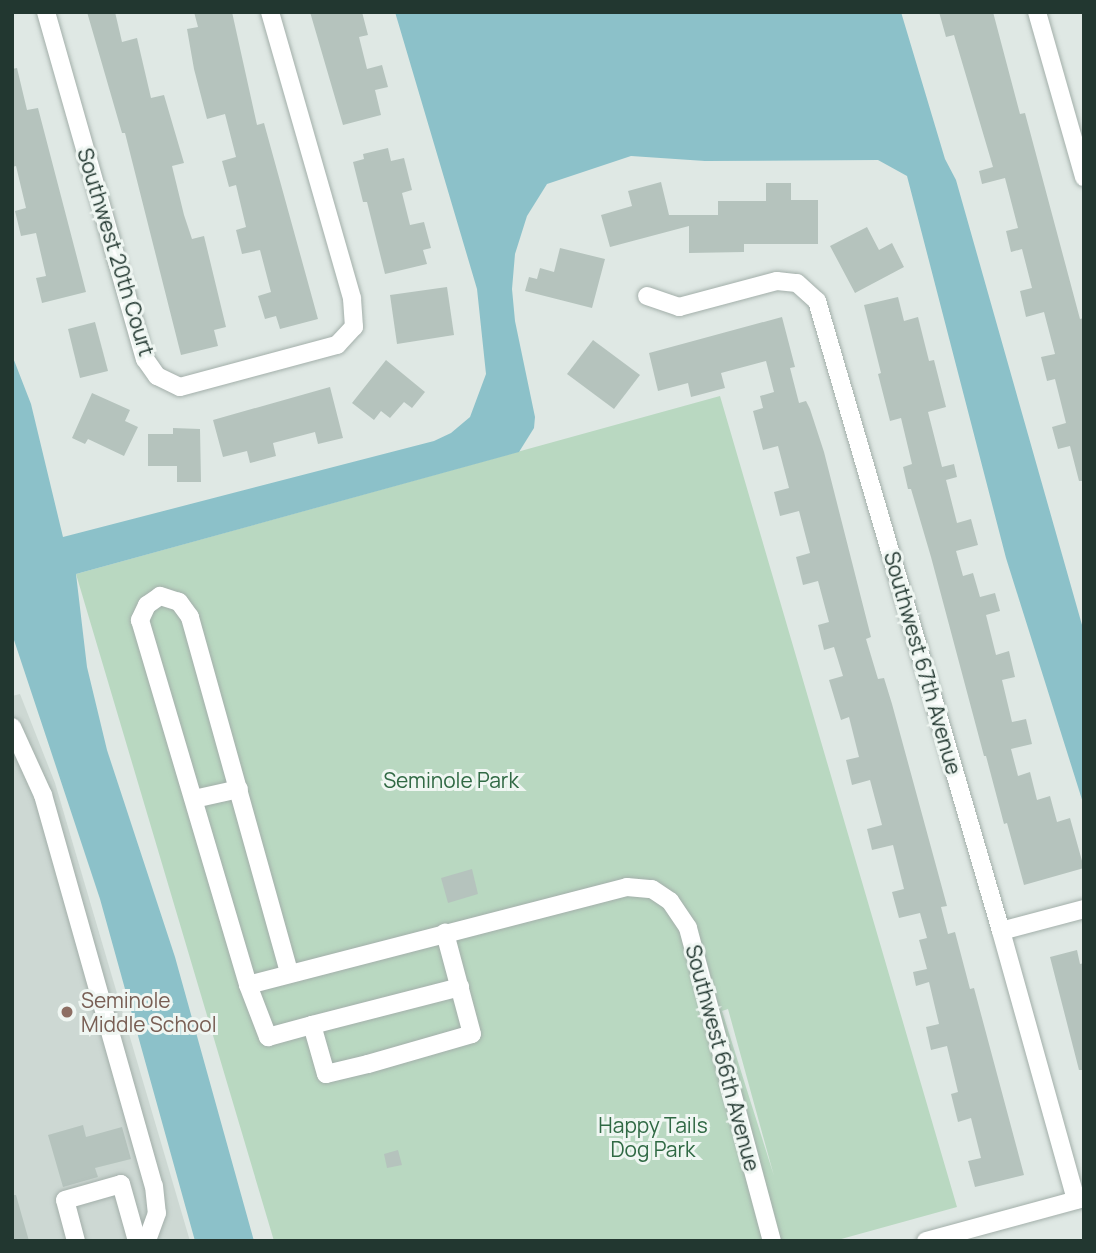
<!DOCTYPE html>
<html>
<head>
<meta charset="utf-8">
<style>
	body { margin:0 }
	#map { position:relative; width:1096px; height:1253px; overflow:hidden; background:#dfe8e4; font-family:Manrope,sans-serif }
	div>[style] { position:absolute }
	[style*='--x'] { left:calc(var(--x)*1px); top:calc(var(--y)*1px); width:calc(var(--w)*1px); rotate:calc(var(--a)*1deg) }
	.built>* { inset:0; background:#cdd8d3 }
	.green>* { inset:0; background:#b9d8c1 }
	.water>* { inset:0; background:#8cc1c9 }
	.building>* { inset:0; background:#b5c3bd }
	.roads { filter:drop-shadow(0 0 2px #a3afaa) drop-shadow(0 0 2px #a3afaa) }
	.minor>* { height:18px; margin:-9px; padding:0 9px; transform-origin:9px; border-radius:9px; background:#fff }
	.dots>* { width:19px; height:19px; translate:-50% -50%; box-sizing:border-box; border:4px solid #eff6f2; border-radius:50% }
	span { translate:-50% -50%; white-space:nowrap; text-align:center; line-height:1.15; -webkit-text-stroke:6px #eff6f2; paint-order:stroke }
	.street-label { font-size:21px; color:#223730 }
	.park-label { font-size:21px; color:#306944 }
	.education-label { font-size:21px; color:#785e54 }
	.left { translate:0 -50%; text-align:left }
	.frame { position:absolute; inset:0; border:14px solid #223730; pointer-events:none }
</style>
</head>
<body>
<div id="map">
	<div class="built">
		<div style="clip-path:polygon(20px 694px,55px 783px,190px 1241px,12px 1241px,12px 696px)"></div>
	</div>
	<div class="green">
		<div style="clip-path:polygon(evenodd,720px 396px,957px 1207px,834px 1241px,274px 1241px,76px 574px,720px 396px,728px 1009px,774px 1176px,722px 1011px,728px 1009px)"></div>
	</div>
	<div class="water">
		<div style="clip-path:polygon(395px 12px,901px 12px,945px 159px,956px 180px,1084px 632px,1084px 806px,1006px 558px,907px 176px,878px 160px,705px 161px,631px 156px,547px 184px,527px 216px,515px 254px,512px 289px,515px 321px,535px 417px,534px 428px,519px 452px,76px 574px,87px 667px,107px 750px,175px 957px,254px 1241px,195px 1241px,100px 899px,12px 634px,12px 355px,31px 404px,63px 537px,434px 441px,451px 433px,470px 417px,486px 374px,477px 289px)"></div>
	</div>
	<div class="building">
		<div style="clip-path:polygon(87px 12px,115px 12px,122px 42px,137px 38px,151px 98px,164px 95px,184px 163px,172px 166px,184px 215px,192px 239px,204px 236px,226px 327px,214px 330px,218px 346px,181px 355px,125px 133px,122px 133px)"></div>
		<div style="clip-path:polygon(194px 12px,232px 12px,257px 125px,264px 123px,318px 319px,280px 329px,276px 316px,265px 319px,258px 296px,271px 292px,260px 250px,242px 254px,236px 230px,246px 227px,236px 185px,229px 187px,222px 161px,236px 157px,225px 114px,207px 119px,194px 69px,187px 29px,198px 27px)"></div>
		<div style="clip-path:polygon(310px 12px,362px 12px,368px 35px,359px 37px,367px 69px,382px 65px,388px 87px,375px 90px,381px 115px,343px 125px)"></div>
		<div style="clip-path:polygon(939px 12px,993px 12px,1020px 114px,1025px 113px,1080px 319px,1084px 318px,1084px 481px,1079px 481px,1070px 446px,1058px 449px,1052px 427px,1066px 423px,1055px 379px,1047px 381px,1041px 357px,1055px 354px,1044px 312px,1026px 317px,1020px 291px,1032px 288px,1022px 249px,1011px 252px,1006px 231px,1018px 228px,1005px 178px,982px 184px,979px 171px,993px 167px,954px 35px,946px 37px)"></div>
		<div style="clip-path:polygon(17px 68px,27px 110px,38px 108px,86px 292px,42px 303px,36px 278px,46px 276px,36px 233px,21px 236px,15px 211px,26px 208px,16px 166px,12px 167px,12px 69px)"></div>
		<div style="clip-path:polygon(388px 148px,391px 161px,404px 158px,412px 190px,402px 193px,410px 225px,424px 222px,431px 248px,423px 250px,427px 264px,385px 274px,367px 202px,363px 202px,353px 162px,364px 159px,363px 154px)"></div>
		<div style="clip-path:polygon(661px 182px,669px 215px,718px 215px,718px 201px,766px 201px,766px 183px,791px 183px,791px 200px,818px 200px,818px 244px,744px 244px,744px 252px,689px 253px,689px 226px,610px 247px,601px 215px,632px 206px,628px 191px)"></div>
		<div style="clip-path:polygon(867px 227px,879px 250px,892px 243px,904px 267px,855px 293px,830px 246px)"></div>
		<div style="clip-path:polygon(560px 248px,605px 259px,592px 308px,525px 291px,529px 277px,537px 279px,540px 268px,554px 272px)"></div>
		<div style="clip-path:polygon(447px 287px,454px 335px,397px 344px,390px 295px)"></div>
		<div style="clip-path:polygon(898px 297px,904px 321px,918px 317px,929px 361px,934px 360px,946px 407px,928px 412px,942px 467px,954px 464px,957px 477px,946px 480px,957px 523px,971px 519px,978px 545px,956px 551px,963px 576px,973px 573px,980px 597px,995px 593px,1000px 611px,986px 615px,996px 655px,1009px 651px,1015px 677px,1002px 680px,1012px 722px,1026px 719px,1032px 744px,1011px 749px,1018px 776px,1030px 772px,1037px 800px,1050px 796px,1057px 822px,1070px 818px,1084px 868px,1024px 885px,1007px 823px,1004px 824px,986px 756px,984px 756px,931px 557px,911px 489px,908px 489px,903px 467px,912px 464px,901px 418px,890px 421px,878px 374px,881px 373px,864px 305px)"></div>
		<div style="clip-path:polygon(782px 317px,795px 367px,790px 368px,799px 403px,806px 401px,810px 409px,824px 452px,871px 637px,866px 639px,878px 679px,884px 678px,892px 704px,947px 906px,941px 907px,948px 934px,955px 932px,970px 989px,974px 988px,1024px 1175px,975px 1187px,968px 1161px,981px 1158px,971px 1118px,958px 1122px,951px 1094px,958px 1092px,947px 1046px,931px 1050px,926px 1027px,939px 1024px,929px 982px,916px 986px,913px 972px,927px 969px,919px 940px,927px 938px,920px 913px,899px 918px,892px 892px,904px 889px,893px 845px,872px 850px,867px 829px,882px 825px,870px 780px,852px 785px,846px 760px,859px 757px,849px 717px,841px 720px,829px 680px,843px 676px,834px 647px,824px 650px,818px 625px,829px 622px,818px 581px,803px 585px,796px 557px,810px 553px,799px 511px,780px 516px,774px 492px,789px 488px,778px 446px,763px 450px,753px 411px,763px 408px,760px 396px,774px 392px,766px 361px,721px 373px,725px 388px,691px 397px,688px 383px,658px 391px,649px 353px)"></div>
		<div style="clip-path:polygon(95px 322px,108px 371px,80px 378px,68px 329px)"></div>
		<div style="clip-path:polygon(593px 340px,640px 375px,614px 409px,567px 374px)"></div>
		<div style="clip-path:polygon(386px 360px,425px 392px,412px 408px,404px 402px,390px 418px,381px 411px,374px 420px,352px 403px)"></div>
		<div style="clip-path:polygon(330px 387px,343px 438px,318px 444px,315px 432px,273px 443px,276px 456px,250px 463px,247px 451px,223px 457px,213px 420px)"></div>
		<div style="clip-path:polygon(92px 393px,130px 410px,125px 421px,138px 427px,124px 456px,88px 439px,85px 444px,72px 438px)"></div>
		<div style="clip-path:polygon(173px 428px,200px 429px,201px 482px,177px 482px,177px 466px,148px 466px,148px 434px,173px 434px)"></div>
		<div style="clip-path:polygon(472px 869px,478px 894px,448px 903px,441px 878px)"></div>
		<div style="clip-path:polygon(1077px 950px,1080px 964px,1084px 963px,1084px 1070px,1079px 1070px,1050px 957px)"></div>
		<div style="clip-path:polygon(83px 1125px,86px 1137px,122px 1127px,131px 1159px,95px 1168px,98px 1177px,63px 1187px,48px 1135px)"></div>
		<div style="clip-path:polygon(398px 1150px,402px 1165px,387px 1168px,384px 1154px)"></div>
		<div style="clip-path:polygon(12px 1195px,16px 1195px,29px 1241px,12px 1241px)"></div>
	</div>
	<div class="roads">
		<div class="minor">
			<div style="--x:46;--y:12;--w:361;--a:74.1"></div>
			<div style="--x:145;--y:359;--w:21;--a:55"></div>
			<div style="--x:157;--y:376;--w:25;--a:26"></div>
			<div style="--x:180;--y:387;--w:163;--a:-15"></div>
			<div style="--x:337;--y:345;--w:25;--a:-47"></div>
			<div style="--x:354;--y:327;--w:29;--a:-94"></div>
			<div style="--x:352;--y:298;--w:298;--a:-106"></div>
			<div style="--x:1037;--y:12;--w:172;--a:74.1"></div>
			<div style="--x:647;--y:296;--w:34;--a:19"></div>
			<div style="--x:679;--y:307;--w:101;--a:-14.9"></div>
			<div style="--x:777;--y:281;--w:20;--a:6"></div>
			<div style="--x:797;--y:283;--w:27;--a:42"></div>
			<div style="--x:817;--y:301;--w:656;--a:73.72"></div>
			<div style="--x:1001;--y:931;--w:279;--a:74.4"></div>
			<div style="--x:12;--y:727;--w:75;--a:65.5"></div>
			<div style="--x:43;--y:795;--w:406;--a:74.2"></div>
			<div style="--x:154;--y:1186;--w:27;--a:84"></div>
			<div style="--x:157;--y:1213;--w:30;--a:110"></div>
			<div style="--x:194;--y:799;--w:46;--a:-12.5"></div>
			<div style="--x:1001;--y:931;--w:86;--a:-14.8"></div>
			<div style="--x:289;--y:972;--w:369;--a:-105.6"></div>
			<div style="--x:190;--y:617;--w:19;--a:-126"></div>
			<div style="--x:179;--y:602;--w:20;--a:-162"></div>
			<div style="--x:160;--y:596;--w:16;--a:145"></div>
			<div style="--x:147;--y:605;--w:17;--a:115"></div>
			<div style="--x:140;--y:620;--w:381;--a:73.5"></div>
			<div style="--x:248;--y:985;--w:391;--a:-14.5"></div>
			<div style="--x:627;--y:887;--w:25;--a:5"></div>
			<div style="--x:652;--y:889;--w:22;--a:34"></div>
			<div style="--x:670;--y:901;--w:32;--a:56"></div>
			<div style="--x:688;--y:928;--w:324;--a:75"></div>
			<div style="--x:248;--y:985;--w:56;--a:69"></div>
			<div style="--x:268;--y:1037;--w:46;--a:-15.3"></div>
			<div style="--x:312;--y:1025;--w:51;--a:74.1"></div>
			<div style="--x:326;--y:1074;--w:43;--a:-13.4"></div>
			<div style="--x:368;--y:1064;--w:108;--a:-16.1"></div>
			<div style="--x:472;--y:1034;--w:105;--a:-105"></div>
			<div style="--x:312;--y:1025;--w:153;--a:-14.4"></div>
			<div style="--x:76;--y:1241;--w:42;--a:-105"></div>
			<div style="--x:65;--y:1200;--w:58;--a:-15.9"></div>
			<div style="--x:121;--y:1184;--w:59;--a:74.3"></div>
			<div style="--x:926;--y:1241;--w:164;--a:-15.2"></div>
		</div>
	</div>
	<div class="dots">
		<div style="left:67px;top:1012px;background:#8d6e63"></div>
	</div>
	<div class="street-label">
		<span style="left:116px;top:252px;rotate:73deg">Southwest 20th Court</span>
		<span style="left:923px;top:663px;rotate:74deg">Southwest 67th Avenue</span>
		<span style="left:723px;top:1058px;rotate:75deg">Southwest 66th Avenue</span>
	</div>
	<div class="park-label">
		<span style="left:451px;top:780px">Seminole Park</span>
		<span style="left:653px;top:1137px">Happy Tails<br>Dog Park</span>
	</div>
	<div class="education-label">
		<span class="left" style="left:81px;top:1012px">Seminole<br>Middle School</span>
	</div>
	<div class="frame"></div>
</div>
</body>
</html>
